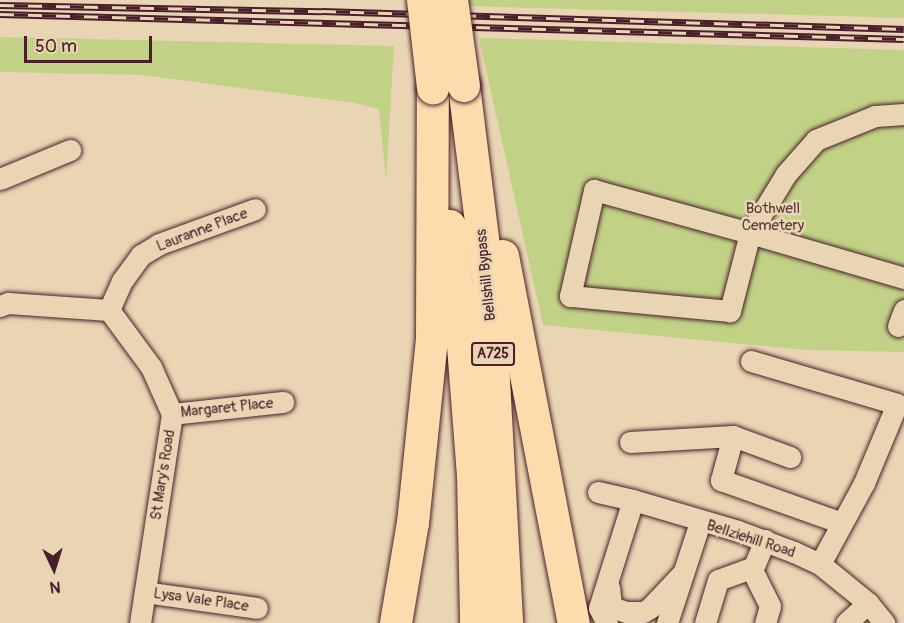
<!DOCTYPE html>
<html>
<head>
<meta charset="utf-8">
<style>
	body { margin:0 }
	#map { position:relative; width:904px; height:623px; overflow:hidden; background:#e9d5b3; font-family:Pangolin,sans-serif }
	div>[style] { position:absolute }
	[style*='--x'] { left:calc(var(--x)*1px); top:calc(var(--y)*1px); width:calc(var(--w)*1px); rotate:calc(var(--a)*1deg) }
	.green>* { inset:0; background:#c1d286 }
	.roads { filter:drop-shadow(0 0 2px #4a1f2b) drop-shadow(0 0 2px #4a1f2b) }
	.minor>* { height:21px; margin:-10.5px; padding:0 10.5px; transform-origin:10.5px; border-radius:10.5px; background:#e9d5b3 }
	.highway>* { height:32px; margin:-16px; padding:0 16px; transform-origin:16px; border-radius:16px; background:#fcdcac }
	.rail>* { height:7px; margin-top:-3.5px; transform-origin:0; background:repeating-linear-gradient(90deg,#e9d5b3 0 14px,#4a1f2b 0 28px); box-sizing:border-box; border-block:2px solid #4a1f2b }
	.bridges { filter:drop-shadow(0 0 2px #4a1f2b) drop-shadow(0 0 2px #4a1f2b) }
	.highway-bridge>* { height:32px; margin:-16px; padding:0 16px; transform-origin:16px; border-radius:16px; background:#fcdcac }
	span { translate:-50% -50%; white-space:nowrap; text-align:center; line-height:1.15; -webkit-text-stroke:5px #e9d5b3; paint-order:stroke }
	.shield-label span { padding:2px 4px; background:#e9d5b3; border:2px solid; border-radius:4px; -webkit-text-stroke-width:0 }
	.shield-label { font-size:14px; color:#4a1f2b; font-weight:700 }
	.park-label { font-size:15px; color:#5c3a39 }
	.street-label { font-size:15px; color:#4a1f2b }
	.north { position:absolute; left:24px; top:539px; width:60px; height:60px; -webkit-text-stroke:4px #e9d5b3; paint-order:stroke; rotate:176deg; font-size:16px; font-weight:700; line-height:24px; text-align:center; color:#4a1f2b }
	.north::after { content:''; display:block; margin:auto; width:21px; height:27px; background:#4a1f2b; clip-path:polygon(50% 0,100% 100%,50% 72%,0 100%) }
	.scale { position:absolute; left:24px; top:36px; width:128px; height:27px; box-sizing:border-box; border:3px solid #4a1f2b; border-top:0; padding-left:8px; font-size:18px; line-height:21px; white-space:nowrap; color:#4a1f2b; -webkit-text-stroke:4px #e9d5b3; paint-order:stroke }
</style>
</head>
<body>
<div id="map">
	<div class="green">
		<div style="clip-path:polygon(466px 0,904px 0,904px 18px,466px 6px)"></div>
		<div style="clip-path:polygon(0 37px,394px 46px,386px 181px,379px 109px,355px 103px,142px 75px,0 72px)"></div>
		<div style="clip-path:polygon(479px 38px,904px 50px,904px 352px,806px 350px,543px 325px)"></div>
	</div>
	<div class="roads">
		<div class="minor">
			<div style="--x:904;--y:114;--w:29;--a:176"></div>
			<div style="--x:875;--y:116;--w:64;--a:157.9"></div>
			<div style="--x:816;--y:140;--w:45;--a:131.4"></div>
			<div style="--x:786;--y:174;--w:69;--a:121.4"></div>
			<div style="--x:750;--y:233;--w:81;--a:104.4"></div>
			<div style="--x:730;--y:311;--w:161;--a:-174.6"></div>
			<div style="--x:570;--y:296;--w:109;--a:-77.2"></div>
			<div style="--x:594;--y:190;--w:162;--a:15.4"></div>
			<div style="--x:750;--y:233;--w:160;--a:16.3"></div>
			<div style="--x:0;--y:179;--w:76;--a:-22.5"></div>
			<div style="--x:0;--y:306;--w:9;--a:-21"></div>
			<div style="--x:8;--y:303;--w:101;--a:4"></div>
			<div style="--x:109;--y:310;--w:71;--a:53.6"></div>
			<div style="--x:151;--y:367;--w:51;--a:65.9"></div>
			<div style="--x:172;--y:414;--w:211;--a:98.7"></div>
			<div style="--x:109;--y:310;--w:32;--a:-66"></div>
			<div style="--x:122;--y:281;--w:32;--a:-54"></div>
			<div style="--x:141;--y:255;--w:21;--a:-31"></div>
			<div style="--x:159;--y:244;--w:102;--a:-20"></div>
			<div style="--x:898;--y:326;--w:17;--a:-69"></div>
			<div style="--x:751;--y:361;--w:152;--a:16.4"></div>
			<div style="--x:897;--y:404;--w:86;--a:112.7"></div>
			<div style="--x:864;--y:483;--w:92;--a:118.5"></div>
			<div style="--x:172;--y:414;--w:112;--a:-6.2"></div>
			<div style="--x:733;--y:436;--w:46;--a:105.3"></div>
			<div style="--x:721;--y:480;--w:128;--a:19.6"></div>
			<div style="--x:630;--y:442;--w:103;--a:-3.3"></div>
			<div style="--x:733;--y:436;--w:61;--a:20.2"></div>
			<div style="--x:598;--y:492;--w:36;--a:13"></div>
			<div style="--x:633;--y:500;--w:109;--a:16.4"></div>
			<div style="--x:738;--y:531;--w:60;--a:20.6"></div>
			<div style="--x:794;--y:552;--w:29;--a:25"></div>
			<div style="--x:820;--y:564;--w:62;--a:39.1"></div>
			<div style="--x:868;--y:603;--w:26;--a:51"></div>
			<div style="--x:765;--y:540;--w:33;--a:113"></div>
			<div style="--x:752;--y:570;--w:40;--a:63.4"></div>
			<div style="--x:770;--y:606;--w:18;--a:106"></div>
			<div style="--x:609;--y:587;--w:20;--a:84"></div>
			<div style="--x:611;--y:607;--w:16;--a:18"></div>
			<div style="--x:626;--y:612;--w:17;--a:0"></div>
			<div style="--x:643;--y:612;--w:8;--a:-30"></div>
			<div style="--x:650;--y:608;--w:48;--a:-46.7"></div>
			<div style="--x:145;--y:592;--w:113;--a:8.1"></div>
			<div style="--x:607;--y:623;--w:17;--a:-118"></div>
			<div style="--x:599;--y:608;--w:113;--a:-72.5"></div>
			<div style="--x:667;--y:623;--w:106;--a:-71.9"></div>
			<div style="--x:705;--y:623;--w:45;--a:-73.2"></div>
			<div style="--x:718;--y:580;--w:37;--a:-20"></div>
			<div style="--x:846;--y:623;--w:30;--a:-42"></div>
		</div>
		<div class="highway">
			<div style="--x:464;--y:86;--w:204;--a:82.9"></div>
			<div style="--x:489;--y:288;--w:335;--a:86.9"></div>
			<div style="--x:450;--y:226;--w:95;--a:83.3"></div>
			<div style="--x:461;--y:320;--w:155;--a:85.6"></div>
			<div style="--x:473;--y:475;--w:148;--a:88.8"></div>
			<div style="--x:503;--y:256;--w:374;--a:79.1"></div>
			<div style="--x:396;--y:623;--w:101;--a:-80.4"></div>
			<div style="--x:413;--y:523;--w:186;--a:-84.1"></div>
			<div style="--x:432;--y:338;--w:250;--a:-89.8"></div>
		</div>
	</div>
	<div class="rail">
		<div style="--x:0;--y:5;--w:322;--a:1.1"></div>
		<div style="--x:322;--y:11;--w:582;--a:1.77"></div>
		<div style="--x:0;--y:14;--w:904;--a:1.58"></div>
	</div>
	<div class="bridges">
		<div class="highway-bridge">
			<div style="--x:423;--y:0;--w:89;--a:83.5"></div>
			<div style="--x:452;--y:0;--w:87;--a:82.1"></div>
		</div>
	</div>
	<div class="shield-label">
		<span style="left:493px;top:354px">A725</span>
	</div>
	<div class="park-label">
		<span style="left:773px;top:217px">Bothwell<br>Cemetery</span>
	</div>
	<div class="street-label">
		<span style="left:202px;top:230px;rotate:-21deg">Lauranne Place</span>
		<span style="left:486px;top:275px;rotate:-96deg">Bellshill Bypass</span>
		<span style="left:227px;top:408px;rotate:-6deg">Margaret Place</span>
		<span style="left:163px;top:475px;rotate:-81deg">St Mary's Road</span>
		<span style="left:751px;top:539px;rotate:18deg">Bellziehill Road</span>
		<span style="left:201px;top:600px;rotate:8deg">Lysa Vale Place</span>
	</div>
	<div class="north">N</div>
	<div class="scale">50 m</div>
</div>
</body>
</html>
